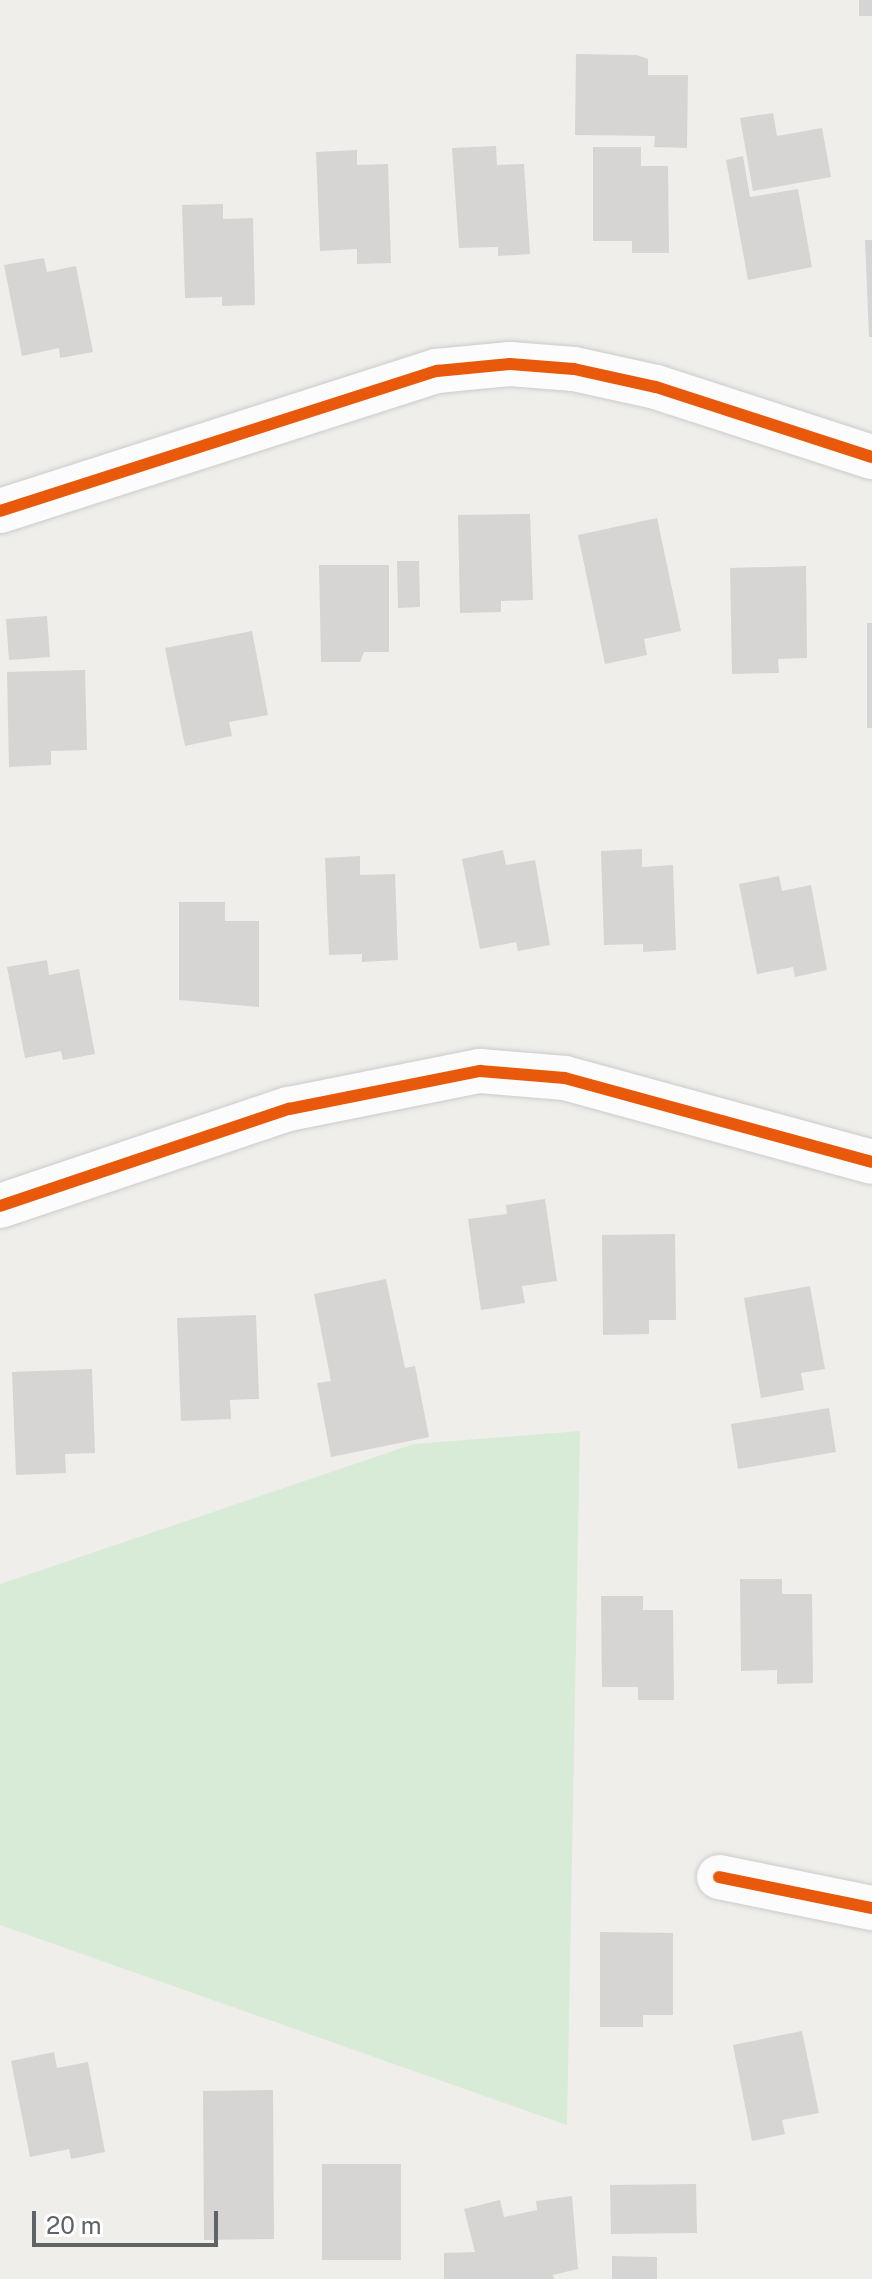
<!DOCTYPE html>
<html>
<head>
<meta charset="utf-8">
<style>
	body { margin:0 }
	#map { position:relative; width:872px; height:2279px; overflow:hidden; background:#efeeea; font-family:"Public Sans",sans-serif }
	div>[style] { position:absolute }
	[style*='--x'] { left:calc(var(--x)*1px); top:calc(var(--y)*1px); width:calc(var(--w)*1px); rotate:calc(var(--a)*1deg) }
	.green>* { inset:0; background:#d8ebd6 }
	.building>* { inset:0; background:#d6d5d3 }
	.roads { filter:drop-shadow(0 0 2px #cbcccc) drop-shadow(0 0 2px #cbcccc) }
	.minor>* { height:44px; margin:-22px; padding:0 22px; transform-origin:22px; border-radius:22px; background:#fdfcfc }
	.cycleway>* { height:12px; margin:-6px; padding:0 6px; transform-origin:6px; border-radius:6px; background:#e8590c }
	span { translate:-50% -50%; white-space:nowrap; text-align:center; line-height:1.15; -webkit-text-stroke:7px #fff; paint-order:stroke }
	.scale { position:absolute; left:32px; top:2211px; width:186px; height:36px; box-sizing:border-box; border:4px solid #5f6368; border-top:0; padding-left:10px; font-size:24px; line-height:28px; white-space:nowrap; color:#5f6368; -webkit-text-stroke:6px #fff; paint-order:stroke }
</style>
</head>
<body>
<div id="map">
	<div class="green">
		<div style="clip-path:polygon(580px 1431px,567px 2125px,0 1925px,0 1584px,414px 1444px)"></div>
	</div>
	<div class="building">
		<div style="clip-path:polygon(859px 0,872px 0,872px 16px,859px 16px)"></div>
		<div style="clip-path:polygon(576px 54px,637px 55px,648px 59px,648px 75px,688px 75px,687px 148px,654px 147px,655px 136px,575px 135px)"></div>
		<div style="clip-path:polygon(773px 113px,777px 136px,822px 128px,831px 177px,753px 191px,740px 118px)"></div>
		<div style="clip-path:polygon(496px 146px,497px 165px,524px 164px,530px 254px,498px 256px,498px 247px,459px 248px,452px 148px)"></div>
		<div style="clip-path:polygon(593px 147px,641px 147px,641px 166px,668px 166px,669px 253px,632px 253px,632px 241px,593px 241px)"></div>
		<div style="clip-path:polygon(357px 150px,357px 165px,388px 164px,391px 263px,357px 264px,357px 249px,320px 251px,316px 152px)"></div>
		<div style="clip-path:polygon(743px 156px,750px 197px,798px 189px,812px 267px,748px 280px,726px 160px)"></div>
		<div style="clip-path:polygon(223px 204px,223px 219px,253px 218px,255px 305px,222px 306px,222px 297px,185px 298px,182px 205px)"></div>
		<div style="clip-path:polygon(865px 240px,872px 240px,872px 337px,869px 337px)"></div>
		<div style="clip-path:polygon(44px 258px,47px 272px,76px 266px,93px 352px,60px 358px,59px 348px,22px 356px,4px 265px)"></div>
		<div style="clip-path:polygon(530px 514px,533px 600px,501px 601px,501px 612px,460px 613px,458px 515px)"></div>
		<div style="clip-path:polygon(657px 518px,681px 631px,644px 639px,647px 655px,605px 664px,578px 535px)"></div>
		<div style="clip-path:polygon(397px 561px,419px 561px,420px 607px,398px 608px)"></div>
		<div style="clip-path:polygon(319px 565px,389px 565px,389px 652px,364px 652px,360px 662px,321px 662px)"></div>
		<div style="clip-path:polygon(806px 566px,807px 658px,778px 659px,779px 673px,732px 674px,730px 568px)"></div>
		<div style="clip-path:polygon(47px 616px,50px 657px,9px 660px,6px 619px)"></div>
		<div style="clip-path:polygon(867px 623px,872px 623px,872px 728px,867px 728px)"></div>
		<div style="clip-path:polygon(252px 631px,268px 715px,229px 722px,232px 736px,185px 746px,165px 648px)"></div>
		<div style="clip-path:polygon(85px 670px,87px 750px,51px 751px,51px 765px,9px 767px,7px 672px)"></div>
		<div style="clip-path:polygon(642px 849px,642px 867px,673px 865px,676px 950px,643px 952px,643px 944px,604px 945px,601px 851px)"></div>
		<div style="clip-path:polygon(503px 850px,506px 865px,535px 860px,550px 945px,518px 951px,516px 942px,480px 949px,462px 859px)"></div>
		<div style="clip-path:polygon(360px 856px,360px 875px,395px 874px,398px 960px,362px 962px,362px 954px,329px 955px,325px 858px)"></div>
		<div style="clip-path:polygon(779px 876px,782px 891px,811px 885px,827px 970px,795px 977px,793px 967px,757px 974px,739px 884px)"></div>
		<div style="clip-path:polygon(179px 902px,225px 902px,225px 921px,259px 921px,259px 1007px,179px 1000px)"></div>
		<div style="clip-path:polygon(47px 960px,49px 975px,79px 969px,95px 1054px,63px 1060px,61px 1051px,25px 1058px,7px 967px)"></div>
		<div style="clip-path:polygon(545px 1199px,557px 1281px,522px 1286px,525px 1303px,481px 1310px,468px 1219px,507px 1214px,506px 1205px)"></div>
		<div style="clip-path:polygon(675px 1234px,676px 1320px,649px 1320px,649px 1334px,603px 1335px,602px 1235px)"></div>
		<div style="clip-path:polygon(386px 1279px,405px 1368px,415px 1366px,429px 1437px,331px 1457px,317px 1383px,331px 1381px,314px 1294px)"></div>
		<div style="clip-path:polygon(810px 1286px,825px 1369px,801px 1373px,804px 1390px,761px 1398px,744px 1298px)"></div>
		<div style="clip-path:polygon(256px 1315px,259px 1399px,230px 1400px,231px 1419px,181px 1421px,177px 1318px)"></div>
		<div style="clip-path:polygon(92px 1369px,95px 1453px,65px 1454px,66px 1473px,16px 1475px,12px 1372px)"></div>
		<div style="clip-path:polygon(829px 1408px,836px 1452px,738px 1469px,731px 1424px)"></div>
		<div style="clip-path:polygon(740px 1579px,782px 1579px,782px 1594px,812px 1594px,813px 1683px,777px 1684px,777px 1670px,741px 1671px)"></div>
		<div style="clip-path:polygon(601px 1596px,643px 1596px,643px 1610px,673px 1610px,674px 1700px,638px 1700px,638px 1687px,602px 1687px)"></div>
		<div style="clip-path:polygon(600px 1932px,673px 1933px,673px 2015px,643px 2015px,643px 2027px,600px 2027px)"></div>
		<div style="clip-path:polygon(802px 2031px,819px 2113px,782px 2120px,785px 2134px,752px 2141px,733px 2045px)"></div>
		<div style="clip-path:polygon(54px 2052px,57px 2068px,88px 2062px,105px 2152px,71px 2159px,69px 2149px,30px 2157px,11px 2061px)"></div>
		<div style="clip-path:polygon(273px 2090px,274px 2239px,204px 2240px,203px 2091px)"></div>
		<div style="clip-path:polygon(322px 2164px,401px 2164px,401px 2260px,322px 2260px)"></div>
		<div style="clip-path:polygon(696px 2184px,697px 2233px,611px 2234px,610px 2185px)"></div>
		<div style="clip-path:polygon(572px 2196px,578px 2269px,553px 2275px,554px 2279px,444px 2279px,444px 2253px,475px 2252px,464px 2209px,500px 2200px,504px 2217px,537px 2210px,536px 2201px)"></div>
		<div style="clip-path:polygon(612px 2256px,657px 2257px,657px 2279px,612px 2279px)"></div>
	</div>
	<div class="roads">
		<div class="minor">
			<div style="--x:0;--y:511;--w:459;--a:-17.8"></div>
			<div style="--x:437;--y:371;--w:73;--a:-5.5"></div>
			<div style="--x:510;--y:364;--w:64;--a:4.5"></div>
			<div style="--x:574;--y:369;--w:84;--a:12.4"></div>
			<div style="--x:656;--y:387;--w:227;--a:18"></div>
			<div style="--x:0;--y:1206;--w:305;--a:-18.6"></div>
			<div style="--x:289;--y:1109;--w:195;--a:-11.3"></div>
			<div style="--x:480;--y:1071;--w:85;--a:4.7"></div>
			<div style="--x:565;--y:1078;--w:318;--a:15.3"></div>
			<div style="--x:719;--y:1877;--w:156;--a:11.5"></div>
		</div>
	</div>
	<div class="cycleway">
		<div style="--x:0;--y:511;--w:459;--a:-17.8"></div>
		<div style="--x:437;--y:371;--w:73;--a:-5.5"></div>
		<div style="--x:510;--y:364;--w:64;--a:4.5"></div>
		<div style="--x:574;--y:369;--w:84;--a:12.4"></div>
		<div style="--x:656;--y:387;--w:227;--a:18"></div>
		<div style="--x:0;--y:1206;--w:305;--a:-18.6"></div>
		<div style="--x:289;--y:1109;--w:195;--a:-11.3"></div>
		<div style="--x:480;--y:1071;--w:85;--a:4.7"></div>
		<div style="--x:565;--y:1078;--w:318;--a:15.3"></div>
		<div style="--x:719;--y:1877;--w:156;--a:11.5"></div>
	</div>
	<div class="scale">20 m</div>
</div>
</body>
</html>
